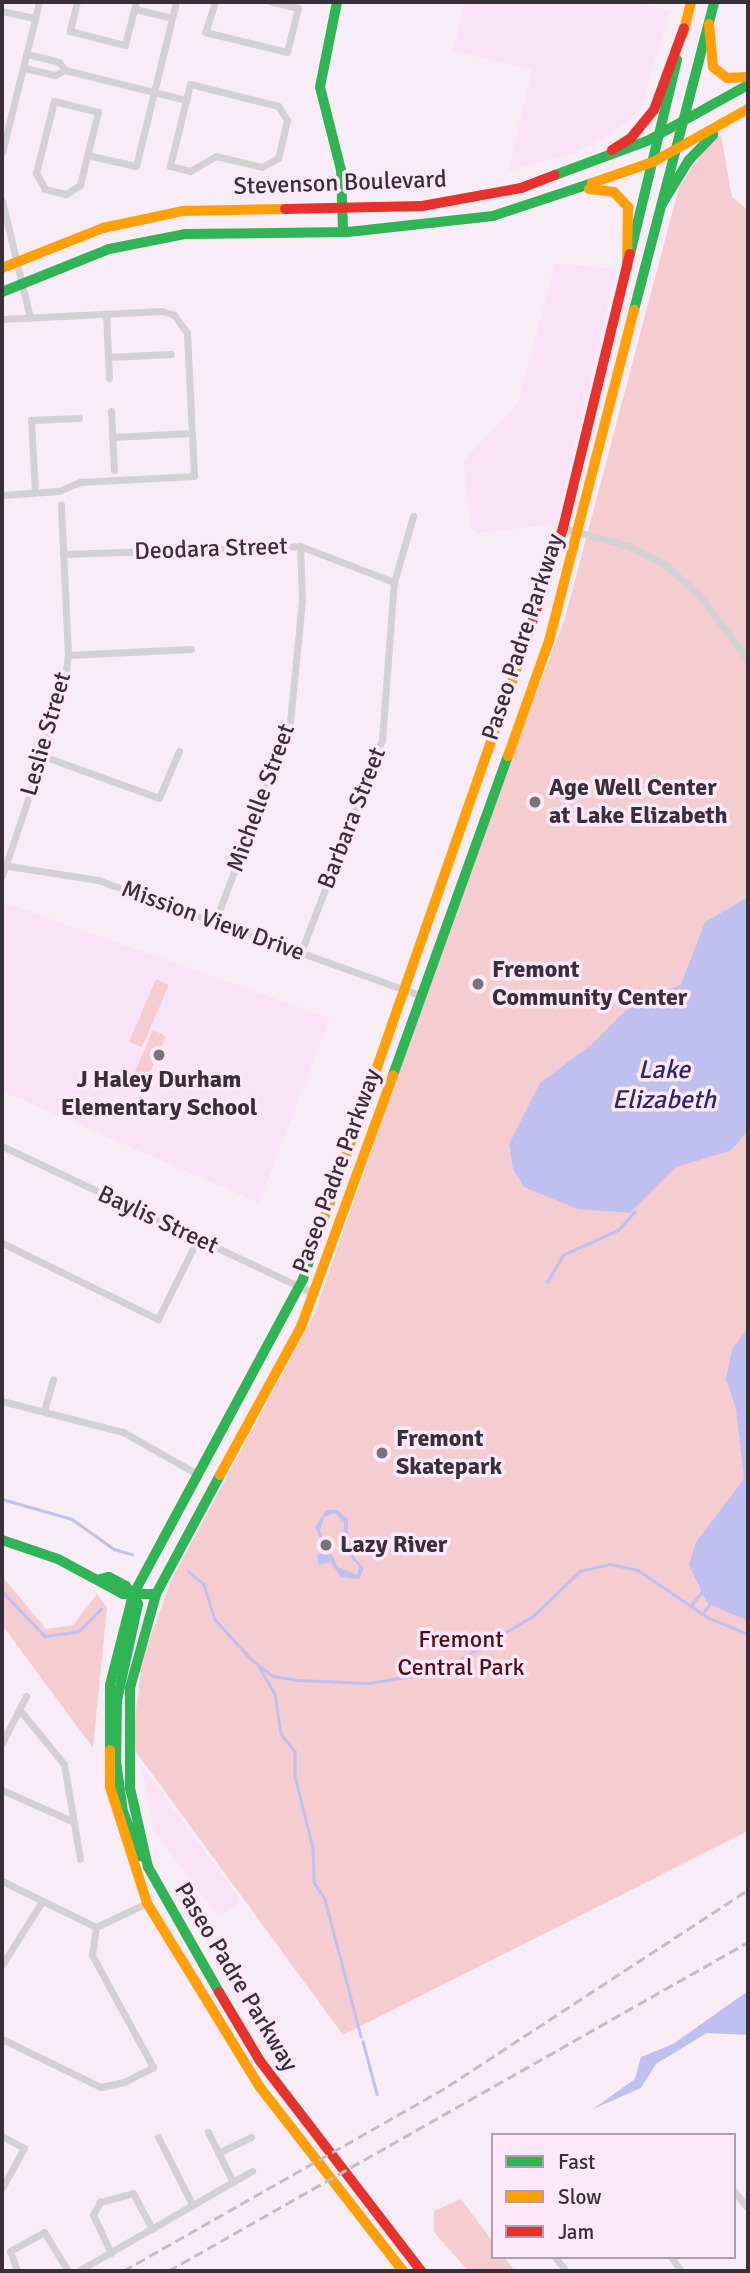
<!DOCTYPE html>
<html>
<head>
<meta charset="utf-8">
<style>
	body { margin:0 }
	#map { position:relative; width:750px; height:2273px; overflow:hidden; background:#f8edf6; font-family:Signika,sans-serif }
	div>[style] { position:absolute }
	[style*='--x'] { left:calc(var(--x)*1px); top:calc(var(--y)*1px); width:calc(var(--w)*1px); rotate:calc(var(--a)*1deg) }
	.built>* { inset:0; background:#fae3f7 }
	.green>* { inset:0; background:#f5cdd0 }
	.water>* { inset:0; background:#c0c0f0 }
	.stream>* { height:2.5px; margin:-1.25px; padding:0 1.25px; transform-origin:1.25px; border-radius:1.25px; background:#c0c0f0 }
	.street>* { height:7px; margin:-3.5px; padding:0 3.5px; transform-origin:3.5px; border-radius:3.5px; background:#d4d1d4 }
	.fast>* { height:10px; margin:-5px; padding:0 5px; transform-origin:5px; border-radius:5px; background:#30b455 }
	.slow>* { height:10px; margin:-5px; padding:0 5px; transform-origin:5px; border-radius:5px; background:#ff9f0a }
	.jam>* { height:10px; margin:-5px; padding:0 5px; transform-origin:5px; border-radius:5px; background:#e5322d }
	.rail>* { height:2.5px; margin-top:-1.25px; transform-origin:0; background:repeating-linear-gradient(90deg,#c2bec1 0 10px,transparent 0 15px) }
	.dots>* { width:19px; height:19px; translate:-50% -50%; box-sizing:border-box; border:4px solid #fde8fa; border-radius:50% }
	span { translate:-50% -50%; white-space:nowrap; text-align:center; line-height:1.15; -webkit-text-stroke:7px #fde8fa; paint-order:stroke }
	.street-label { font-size:24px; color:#392f38 }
	.poi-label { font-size:24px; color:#392f38; font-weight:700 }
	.left { translate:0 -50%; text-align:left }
	.park-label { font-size:24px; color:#510c14 }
	.water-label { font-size:26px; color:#2c2570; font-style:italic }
	.frame { position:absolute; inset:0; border:4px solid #392f38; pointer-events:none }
	.legend { position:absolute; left:491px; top:2133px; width:245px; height:126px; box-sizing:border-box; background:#fde8fa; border:2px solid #af9eac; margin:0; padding:9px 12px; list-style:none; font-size:21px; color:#392f38 }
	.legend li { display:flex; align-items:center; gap:14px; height:35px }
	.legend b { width:35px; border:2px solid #af9eac }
</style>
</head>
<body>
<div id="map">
	<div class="built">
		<div style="clip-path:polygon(465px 2px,632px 2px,670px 11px,640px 110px,616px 131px,574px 153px,508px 171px,532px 70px,453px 51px)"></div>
		<div style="clip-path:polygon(555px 263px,617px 269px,556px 524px,477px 533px,471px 529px,463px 461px,518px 403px)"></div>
		<div style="clip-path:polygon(3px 902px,330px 1018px,259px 1203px,2px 1091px)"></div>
		<div style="clip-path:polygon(142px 1766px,241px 1901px,218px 1917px,153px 1830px)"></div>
	</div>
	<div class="green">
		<div style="clip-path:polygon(721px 135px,732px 197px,748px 210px,748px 1831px,343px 2035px,131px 1745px,143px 1657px,171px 1581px,314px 1315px,474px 859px,565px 618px,679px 187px,709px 143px)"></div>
		<div style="clip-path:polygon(156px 979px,169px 985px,142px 1047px,129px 1042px)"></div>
		<div style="clip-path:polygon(153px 1030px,166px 1036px,144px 1087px,131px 1081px)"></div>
		<div style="clip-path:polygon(2px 1576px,46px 1629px,73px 1625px,97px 1594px,107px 1607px,93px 1748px,2px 1625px)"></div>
		<div style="clip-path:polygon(461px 2199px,493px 2242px,493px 2257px,504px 2257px,515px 2271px,468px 2271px,434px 2232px,434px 2211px)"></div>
	</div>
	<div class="water">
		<div style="clip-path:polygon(748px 897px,748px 1129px,741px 1139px,730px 1151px,676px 1167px,630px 1213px,577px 1209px,524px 1187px,513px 1169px,509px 1144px,540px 1083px,591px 1045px,625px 1011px,681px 984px,705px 922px)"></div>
		<div style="clip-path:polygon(748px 1328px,748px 1621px,707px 1603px,689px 1565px,696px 1542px,744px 1479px,736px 1409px,726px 1379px,732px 1349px)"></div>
		<div style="clip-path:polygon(evenodd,326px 1510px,337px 1510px,348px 1519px,348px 1550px,364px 1568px,359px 1579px,341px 1577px,330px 1562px,319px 1565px,316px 1556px,326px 1551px,315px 1527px,326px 1510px,334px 1513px,344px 1522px,343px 1550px,359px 1566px,357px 1575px,338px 1567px,320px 1531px,324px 1517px,334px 1513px)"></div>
		<div style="clip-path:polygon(748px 1991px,748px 2035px,707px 2033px,656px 2064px,641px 2088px,593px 2109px,635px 2079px,641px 2057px,673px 2044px)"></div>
	</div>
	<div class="stream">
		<div style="--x:547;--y:1282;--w:31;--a:-59"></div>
		<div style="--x:563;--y:1255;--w:60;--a:-24.4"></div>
		<div style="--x:618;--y:1230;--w:25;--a:-48"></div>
		<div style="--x:2;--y:1499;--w:73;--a:15.9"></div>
		<div style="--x:72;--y:1519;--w:52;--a:35.5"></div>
		<div style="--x:114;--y:1549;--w:19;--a:16"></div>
		<div style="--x:188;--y:1571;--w:21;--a:39"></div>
		<div style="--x:204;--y:1584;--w:37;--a:73"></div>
		<div style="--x:215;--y:1619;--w:54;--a:48"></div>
		<div style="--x:251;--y:1659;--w:28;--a:38"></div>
		<div style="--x:273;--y:1676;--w:25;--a:9"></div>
		<div style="--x:298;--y:1680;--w:71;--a:2.4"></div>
		<div style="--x:369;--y:1683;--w:70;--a:-9.1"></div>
		<div style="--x:438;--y:1672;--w:110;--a:-30.5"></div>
		<div style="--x:533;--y:1616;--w:65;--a:-43.8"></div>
		<div style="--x:580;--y:1571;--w:31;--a:-13"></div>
		<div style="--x:610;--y:1564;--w:29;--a:12"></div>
		<div style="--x:638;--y:1570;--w:86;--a:34.1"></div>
		<div style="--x:709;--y:1618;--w:42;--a:22.3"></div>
		<div style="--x:2;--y:1591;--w:62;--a:46.3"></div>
		<div style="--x:45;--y:1636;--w:34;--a:-8"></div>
		<div style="--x:79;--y:1631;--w:31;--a:-45"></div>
		<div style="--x:691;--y:1605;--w:17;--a:-50"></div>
		<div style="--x:704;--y:1612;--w:9;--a:-54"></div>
		<div style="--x:260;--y:1668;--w:30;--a:60"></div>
		<div style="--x:275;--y:1694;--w:40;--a:81.5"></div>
		<div style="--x:281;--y:1734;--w:22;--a:51"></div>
		<div style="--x:295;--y:1751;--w:25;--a:90"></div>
		<div style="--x:295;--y:1776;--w:74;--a:76"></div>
		<div style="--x:313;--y:1848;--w:34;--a:88"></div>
		<div style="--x:314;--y:1882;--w:20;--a:57"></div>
		<div style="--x:325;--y:1899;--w:142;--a:75.3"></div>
		<div style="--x:363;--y:2041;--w:55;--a:75.2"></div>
	</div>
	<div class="street">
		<div style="--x:77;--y:2;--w:30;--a:104"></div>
		<div style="--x:70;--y:31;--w:57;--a:14.3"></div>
		<div style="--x:125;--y:45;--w:44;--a:-75.7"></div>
		<div style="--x:215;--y:2;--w:32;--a:108"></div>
		<div style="--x:205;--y:32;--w:84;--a:13.7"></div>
		<div style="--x:287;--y:52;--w:45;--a:-76"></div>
		<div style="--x:298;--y:8;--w:28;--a:-167"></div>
		<div style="--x:134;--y:9;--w:39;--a:13"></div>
		<div style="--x:2;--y:11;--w:34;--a:12"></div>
		<div style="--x:27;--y:54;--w:33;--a:14"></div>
		<div style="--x:59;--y:62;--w:10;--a:53"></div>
		<div style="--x:24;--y:68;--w:32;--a:13"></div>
		<div style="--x:55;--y:75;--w:11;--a:-27"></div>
		<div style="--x:65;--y:70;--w:125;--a:13.9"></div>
		<div style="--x:190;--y:84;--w:91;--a:14"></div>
		<div style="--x:278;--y:106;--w:17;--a:57"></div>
		<div style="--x:287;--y:120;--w:39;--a:103"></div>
		<div style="--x:278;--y:158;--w:18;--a:151"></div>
		<div style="--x:262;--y:167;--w:47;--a:-166.6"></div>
		<div style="--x:216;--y:156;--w:30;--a:150"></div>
		<div style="--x:190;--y:171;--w:21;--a:-166"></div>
		<div style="--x:170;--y:166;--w:84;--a:-76.3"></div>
		<div style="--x:54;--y:101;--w:45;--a:14"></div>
		<div style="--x:98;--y:112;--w:75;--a:103.9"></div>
		<div style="--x:80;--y:185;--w:17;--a:147"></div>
		<div style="--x:66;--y:194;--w:22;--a:-167"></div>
		<div style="--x:45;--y:189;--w:18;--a:-119"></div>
		<div style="--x:36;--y:173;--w:74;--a:-76"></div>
		<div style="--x:2;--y:153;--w:155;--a:-76.2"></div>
		<div style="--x:87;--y:155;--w:50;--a:12.7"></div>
		<div style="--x:136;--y:166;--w:169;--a:-76.3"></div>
		<div style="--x:2;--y:201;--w:120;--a:76.5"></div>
		<div style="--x:106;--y:314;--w:64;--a:87.3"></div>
		<div style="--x:2;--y:319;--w:160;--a:-2.9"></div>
		<div style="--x:162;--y:311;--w:13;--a:18"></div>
		<div style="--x:174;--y:315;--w:22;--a:54"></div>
		<div style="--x:187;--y:333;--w:143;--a:87.2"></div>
		<div style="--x:194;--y:476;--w:114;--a:177"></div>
		<div style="--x:80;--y:482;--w:23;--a:157"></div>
		<div style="--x:59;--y:491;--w:57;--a:176"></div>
		<div style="--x:108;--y:357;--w:63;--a:-2.7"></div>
		<div style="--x:111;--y:411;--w:59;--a:87.1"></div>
		<div style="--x:112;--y:437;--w:80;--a:-2.9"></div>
		<div style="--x:35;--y:492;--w:72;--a:-93.2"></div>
		<div style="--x:31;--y:420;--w:48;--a:-2.4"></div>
		<div style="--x:563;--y:528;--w:68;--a:15.3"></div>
		<div style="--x:629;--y:546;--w:42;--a:27.2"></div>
		<div style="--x:666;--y:565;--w:46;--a:42.4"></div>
		<div style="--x:700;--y:596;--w:80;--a:53.1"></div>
		<div style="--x:63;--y:554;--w:237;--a:-1.9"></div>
		<div style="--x:300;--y:546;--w:101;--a:21"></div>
		<div style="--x:68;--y:655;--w:123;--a:-2.8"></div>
		<div style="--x:43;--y:756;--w:123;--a:19.9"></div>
		<div style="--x:159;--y:798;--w:51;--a:-66.9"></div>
		<div style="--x:2;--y:865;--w:97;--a:8.9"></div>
		<div style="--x:98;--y:880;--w:342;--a:19.7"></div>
		<div style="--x:2;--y:876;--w:188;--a:-71.4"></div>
		<div style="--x:62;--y:698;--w:43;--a:-82.1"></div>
		<div style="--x:68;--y:655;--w:151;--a:-92.7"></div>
		<div style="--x:215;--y:922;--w:214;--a:-69.4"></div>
		<div style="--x:290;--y:722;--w:123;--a:-84.4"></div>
		<div style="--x:302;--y:600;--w:54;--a:-92.1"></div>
		<div style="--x:301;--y:952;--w:227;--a:-69.1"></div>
		<div style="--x:382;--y:740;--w:158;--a:-85.7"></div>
		<div style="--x:394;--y:582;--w:69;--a:-73.9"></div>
		<div style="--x:2;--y:1146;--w:346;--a:25.3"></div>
		<div style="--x:2;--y:1243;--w:174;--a:26"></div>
		<div style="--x:158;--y:1319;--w:90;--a:-63.7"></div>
		<div style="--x:2;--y:1401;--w:125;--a:14.4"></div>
		<div style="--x:123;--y:1432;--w:87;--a:29.5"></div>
		<div style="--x:44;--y:1411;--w:33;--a:-74"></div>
		<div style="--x:22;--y:1713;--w:66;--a:50.5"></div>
		<div style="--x:64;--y:1764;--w:96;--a:80.4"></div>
		<div style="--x:2;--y:1743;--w:53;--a:-62.9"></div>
		<div style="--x:2;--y:1790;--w:77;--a:23.9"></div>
		<div style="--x:2;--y:1881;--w:105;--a:26.1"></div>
		<div style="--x:96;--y:1927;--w:56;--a:-25.2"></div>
		<div style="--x:2;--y:1965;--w:73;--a:-57.8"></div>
		<div style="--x:2;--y:2039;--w:110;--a:25.9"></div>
		<div style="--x:101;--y:2087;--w:24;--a:-12"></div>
		<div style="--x:124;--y:2082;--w:33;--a:-27"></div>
		<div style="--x:153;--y:2067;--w:128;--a:-118.6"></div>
		<div style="--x:92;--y:1955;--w:28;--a:-82"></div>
		<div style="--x:208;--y:2132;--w:56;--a:63.4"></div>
		<div style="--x:2;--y:2136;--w:25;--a:29"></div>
		<div style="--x:24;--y:2148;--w:46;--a:118.8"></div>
		<div style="--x:158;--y:2137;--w:77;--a:63.1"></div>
		<div style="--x:218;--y:2153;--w:37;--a:-26"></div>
		<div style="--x:734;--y:2191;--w:22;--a:51"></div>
		<div style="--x:111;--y:2253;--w:42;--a:-115.3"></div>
		<div style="--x:93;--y:2215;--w:15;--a:-62"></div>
		<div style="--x:100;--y:2202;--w:34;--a:-15"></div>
		<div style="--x:133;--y:2193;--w:41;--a:62.2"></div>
		<div style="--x:555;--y:2257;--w:18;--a:52"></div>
		<div style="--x:671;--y:2257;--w:17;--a:54"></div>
		<div style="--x:17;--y:2271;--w:21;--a:-109"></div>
		<div style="--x:10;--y:2251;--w:39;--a:-29"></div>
		<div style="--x:44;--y:2232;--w:46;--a:58.4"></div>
		<div style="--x:78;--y:2271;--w:201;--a:-29.9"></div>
	</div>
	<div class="fast">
		<div style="--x:337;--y:2;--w:87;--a:101.3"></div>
		<div style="--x:320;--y:87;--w:86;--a:75.8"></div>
		<div style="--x:341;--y:170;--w:61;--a:88.1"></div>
		<div style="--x:555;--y:175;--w:98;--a:-20.3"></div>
		<div style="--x:647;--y:141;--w:115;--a:-29"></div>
		<div style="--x:662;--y:204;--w:52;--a:-58.5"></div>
		<div style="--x:689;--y:160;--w:35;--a:-46"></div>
		<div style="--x:630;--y:254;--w:200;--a:-76.4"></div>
		<div style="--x:2;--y:292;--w:115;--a:-21.9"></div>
		<div style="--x:109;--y:249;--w:77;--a:-11.2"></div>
		<div style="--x:185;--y:234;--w:163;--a:-0.7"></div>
		<div style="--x:348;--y:232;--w:146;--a:-6.3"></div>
		<div style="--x:493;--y:216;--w:104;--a:-18.4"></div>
		<div style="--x:634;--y:310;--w:318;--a:-75.4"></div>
		<div style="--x:393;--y:1075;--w:339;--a:-70.2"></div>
		<div style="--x:2;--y:1540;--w:59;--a:18.7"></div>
		<div style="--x:58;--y:1559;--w:74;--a:28.3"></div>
		<div style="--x:123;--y:1594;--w:33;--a:0"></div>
		<div style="--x:100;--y:1579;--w:9;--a:-13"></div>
		<div style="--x:109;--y:1577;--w:19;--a:28"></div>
		<div style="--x:126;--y:1586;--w:22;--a:56"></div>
		<div style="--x:138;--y:1604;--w:98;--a:102.3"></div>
		<div style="--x:117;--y:1700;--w:61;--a:90.9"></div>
		<div style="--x:116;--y:1761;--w:51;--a:82.2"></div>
		<div style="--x:123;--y:1812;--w:48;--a:67.8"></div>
		<div style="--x:110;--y:1750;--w:65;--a:-90"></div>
		<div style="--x:110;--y:1685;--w:93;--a:-75.7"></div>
		<div style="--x:133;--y:1595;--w:359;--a:-61.7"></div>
		<div style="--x:303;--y:1279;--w:46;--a:-70.8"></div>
		<div style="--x:219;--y:1992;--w:144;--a:-119.6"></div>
		<div style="--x:148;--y:1867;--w:81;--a:-102.8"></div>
		<div style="--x:130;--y:1788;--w:100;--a:-90"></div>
		<div style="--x:130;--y:1688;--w:98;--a:-74.5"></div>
		<div style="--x:156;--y:1594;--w:135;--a:-61.7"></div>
	</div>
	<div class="slow">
		<div style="--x:709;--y:24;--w:43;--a:84.7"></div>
		<div style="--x:713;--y:67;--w:18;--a:38"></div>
		<div style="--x:727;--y:78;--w:21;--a:-3"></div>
		<div style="--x:683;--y:34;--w:33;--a:-76"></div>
		<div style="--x:592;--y:183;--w:65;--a:-19"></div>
		<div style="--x:653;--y:162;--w:109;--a:-29.2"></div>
		<div style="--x:589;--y:189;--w:25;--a:7"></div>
		<div style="--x:614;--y:192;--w:21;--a:47"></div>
		<div style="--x:628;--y:207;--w:62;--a:90.9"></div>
		<div style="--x:2;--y:268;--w:109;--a:-21.6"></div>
		<div style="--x:103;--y:228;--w:81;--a:-12.1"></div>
		<div style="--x:182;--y:211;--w:103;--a:-1.1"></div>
		<div style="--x:508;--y:756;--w:122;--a:-70.4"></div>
		<div style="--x:549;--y:641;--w:342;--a:-75.6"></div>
		<div style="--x:318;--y:1236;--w:611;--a:-70.71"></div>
		<div style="--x:220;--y:1475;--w:169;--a:-61.3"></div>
		<div style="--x:301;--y:1327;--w:268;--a:-69.9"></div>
		<div style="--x:110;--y:1750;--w:37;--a:90"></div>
		<div style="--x:110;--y:1787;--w:122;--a:72.3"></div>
		<div style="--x:147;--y:1903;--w:215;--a:58.5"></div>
		<div style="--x:259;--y:2086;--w:234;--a:52.1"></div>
	</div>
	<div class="jam">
		<div style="--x:612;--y:150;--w:22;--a:-32"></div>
		<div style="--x:631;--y:138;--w:36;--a:-51"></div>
		<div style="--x:654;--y:110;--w:87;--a:-69.9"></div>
		<div style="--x:285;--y:209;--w:137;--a:-1.3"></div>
		<div style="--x:422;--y:206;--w:101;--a:-10.3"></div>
		<div style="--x:521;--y:188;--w:36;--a:-21"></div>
		<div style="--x:520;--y:659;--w:138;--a:-71.8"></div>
		<div style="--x:563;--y:528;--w:282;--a:-76.3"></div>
		<div style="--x:219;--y:1992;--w:80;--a:59.3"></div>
		<div style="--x:260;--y:2061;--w:265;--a:52.5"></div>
	</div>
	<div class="rail">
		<div style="--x:123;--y:2271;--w:374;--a:-29.6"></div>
		<div style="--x:448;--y:2086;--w:358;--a:-33.2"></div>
		<div style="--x:168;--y:2271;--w:667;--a:-29.56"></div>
	</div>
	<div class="dots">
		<div style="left:535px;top:802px;background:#7c727a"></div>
		<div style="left:478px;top:984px;background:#7c727a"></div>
		<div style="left:159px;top:1055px;background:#7c727a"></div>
		<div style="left:382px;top:1453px;background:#7c727a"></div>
		<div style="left:326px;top:1545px;background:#7c727a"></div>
	</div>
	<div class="street-label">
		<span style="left:340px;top:183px;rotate:-2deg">Stevenson Boulevard</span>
		<span style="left:211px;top:549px;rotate:-2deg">Deodara Street</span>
		<span style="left:523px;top:637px;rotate:-72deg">Paseo Padre Parkway</span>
		<span style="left:46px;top:734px;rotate:-74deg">Leslie Street</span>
		<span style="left:261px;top:798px;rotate:-70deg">Michelle Street</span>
		<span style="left:352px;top:818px;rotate:-69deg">Barbara Street</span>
		<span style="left:213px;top:921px;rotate:20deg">Mission View Drive</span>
		<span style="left:337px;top:1171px;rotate:-70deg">Paseo Padre Parkway</span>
		<span style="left:158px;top:1220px;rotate:25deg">Baylis Street</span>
		<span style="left:236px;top:1977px;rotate:59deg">Paseo Padre Parkway</span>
	</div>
	<div class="poi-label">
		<span class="left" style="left:549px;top:802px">Age Well Center<br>at Lake Elizabeth</span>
		<span class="left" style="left:492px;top:984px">Fremont<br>Community Center</span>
		<span style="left:159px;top:1094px">J Haley Durham<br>Elementary School</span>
		<span class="left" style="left:396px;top:1453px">Fremont<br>Skatepark</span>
		<span class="left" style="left:340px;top:1545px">Lazy River</span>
	</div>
	<div class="park-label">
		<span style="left:461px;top:1654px">Fremont<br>Central Park</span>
	</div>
	<div class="water-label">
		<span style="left:664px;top:1086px">Lake<br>Elizabeth</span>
	</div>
	<div class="frame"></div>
	<ul class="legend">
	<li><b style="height:9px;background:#30b455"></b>Fast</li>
	<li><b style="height:9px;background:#ff9f0a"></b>Slow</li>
	<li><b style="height:9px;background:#e5322d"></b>Jam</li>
	</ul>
</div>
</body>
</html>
